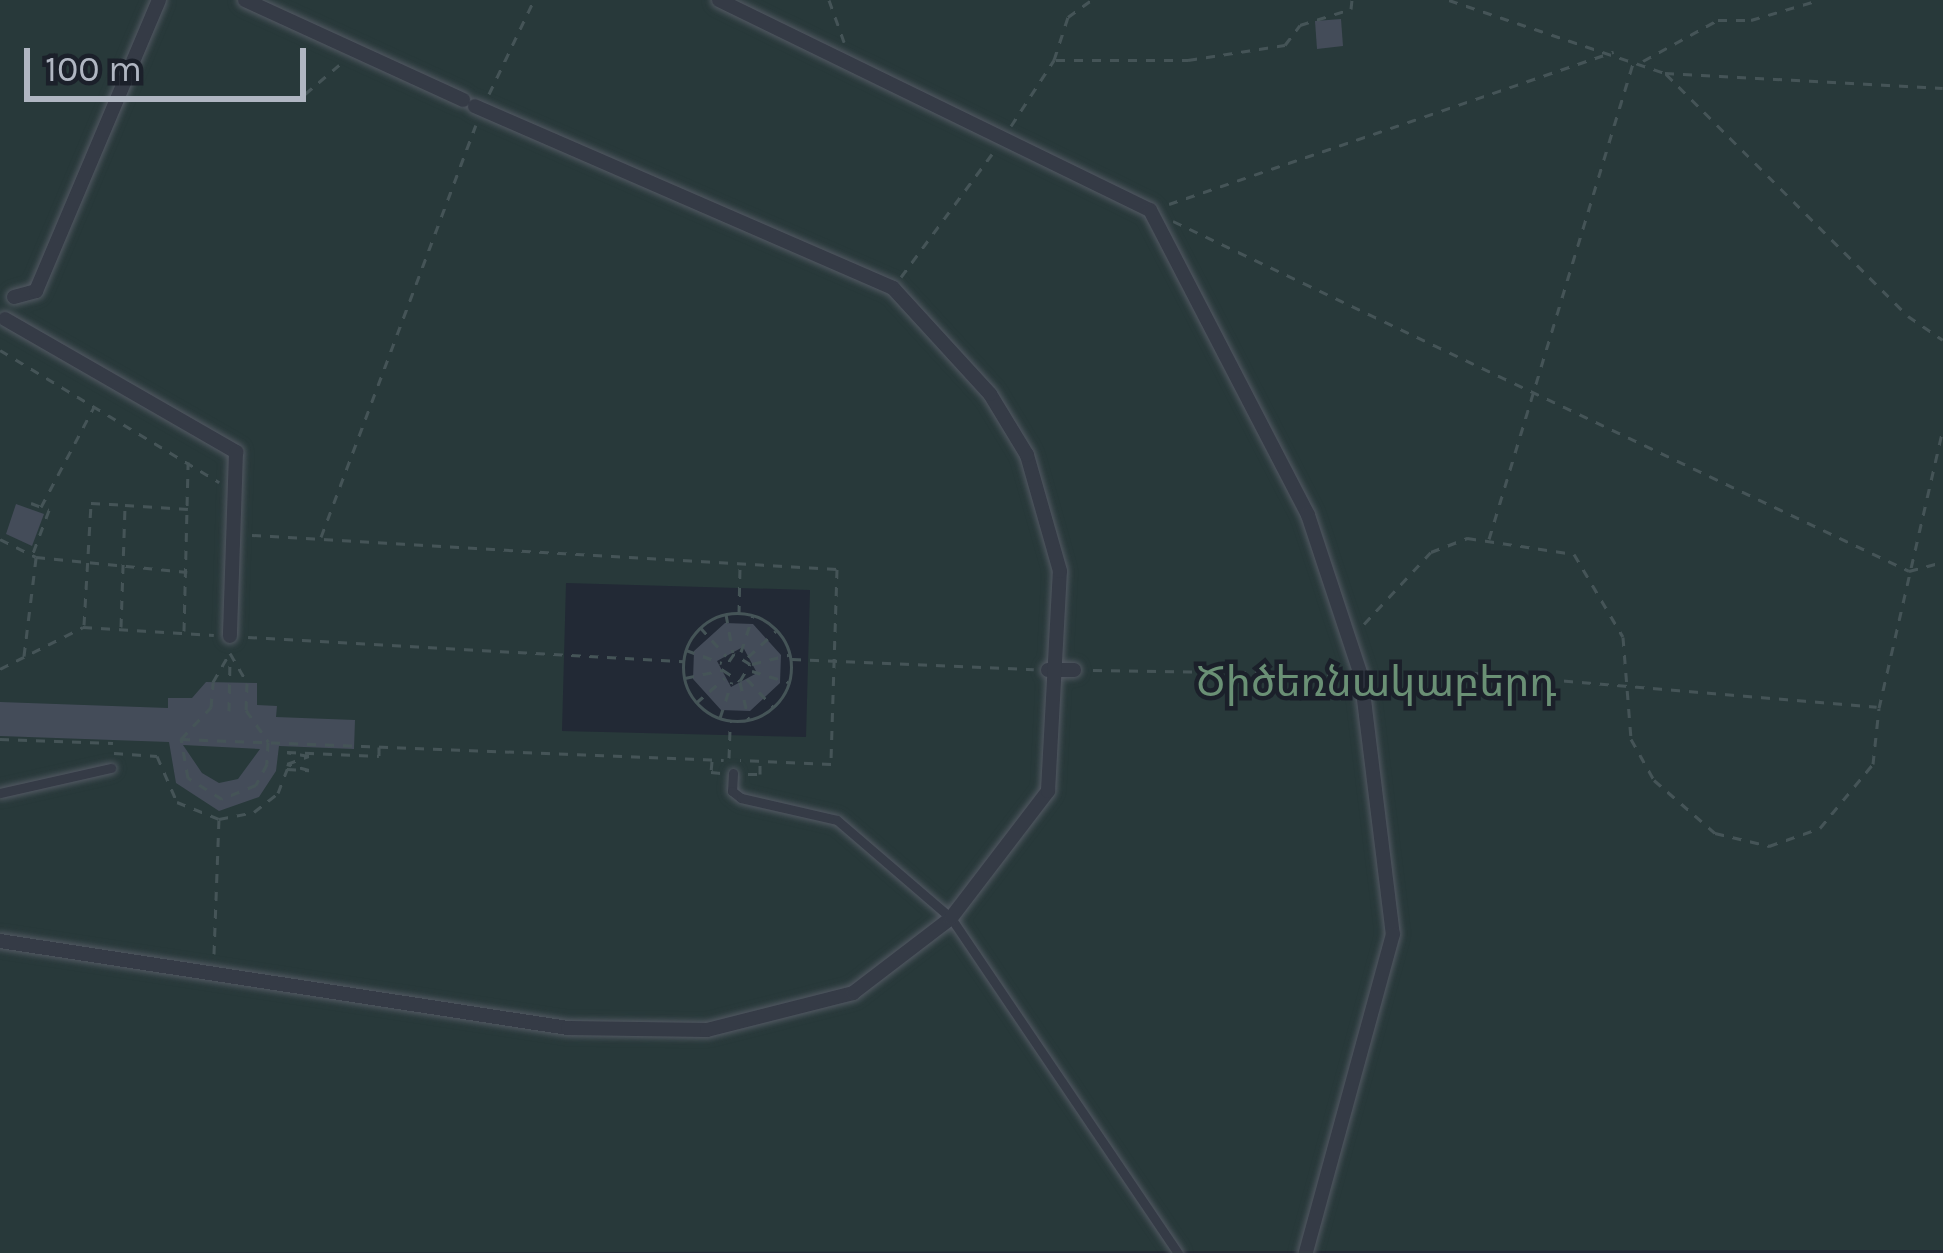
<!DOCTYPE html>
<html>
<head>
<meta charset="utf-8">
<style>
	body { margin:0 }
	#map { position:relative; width:1943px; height:1253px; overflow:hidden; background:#222935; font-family:Karla,"Noto Sans Armenian",sans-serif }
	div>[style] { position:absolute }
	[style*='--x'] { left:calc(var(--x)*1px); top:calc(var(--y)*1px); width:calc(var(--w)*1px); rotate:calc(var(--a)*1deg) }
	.green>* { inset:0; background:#28393a }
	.building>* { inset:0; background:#444c59 }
	.path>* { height:3px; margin-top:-1.5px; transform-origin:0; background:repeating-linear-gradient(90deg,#455457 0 9px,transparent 0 18px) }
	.path>.ring { margin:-1.5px; padding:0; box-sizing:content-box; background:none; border:3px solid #455457; border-radius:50% }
	.roads { filter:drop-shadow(0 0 3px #535963) drop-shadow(0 0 3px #535963) }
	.service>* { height:9px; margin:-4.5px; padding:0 4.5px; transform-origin:4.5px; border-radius:4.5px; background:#353b46 }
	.pedestrian>* { height:14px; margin:-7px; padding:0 7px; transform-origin:7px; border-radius:7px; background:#353b46 }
	span { translate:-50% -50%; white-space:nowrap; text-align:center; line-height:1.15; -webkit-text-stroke:9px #1b202a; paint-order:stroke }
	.park-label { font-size:42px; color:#6a9075 }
	.scale { position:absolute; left:24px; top:48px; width:282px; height:54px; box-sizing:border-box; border:6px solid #b0b6c2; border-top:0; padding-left:15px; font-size:36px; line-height:42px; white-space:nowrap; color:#b0b6c2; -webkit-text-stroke:9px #1b202a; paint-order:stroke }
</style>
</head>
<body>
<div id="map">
	<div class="green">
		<div style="clip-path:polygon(evenodd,0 0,1943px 0,1943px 1250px,0 1253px,0 0,566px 583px,810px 590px,806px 737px,562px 731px,566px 583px)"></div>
	</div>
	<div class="building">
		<div style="clip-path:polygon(1341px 19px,1343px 46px,1317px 49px,1315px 21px)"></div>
		<div style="clip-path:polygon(16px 504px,44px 514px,32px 546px,6px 534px)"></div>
		<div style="clip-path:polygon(evenodd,725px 623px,753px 624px,781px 655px,780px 683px,750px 711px,721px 710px,693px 679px,694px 651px,725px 623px,743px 647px,757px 673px,731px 687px,717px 661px,743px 647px)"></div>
		<div style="clip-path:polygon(evenodd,206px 682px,257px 683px,257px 705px,277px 706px,276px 717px,355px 720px,354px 749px,279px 746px,276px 771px,259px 797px,219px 811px,176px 783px,169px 742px,0 736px,0 702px,168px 708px,168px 698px,192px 698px,206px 682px,183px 745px,260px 749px,238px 779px,219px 783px,202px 773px,183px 745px)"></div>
	</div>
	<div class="path">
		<div style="--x:829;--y:0;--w:45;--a:70.3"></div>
		<div style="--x:1449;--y:0;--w:228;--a:18.7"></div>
		<div style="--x:1665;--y:73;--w:278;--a:3.1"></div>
		<div style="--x:1056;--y:60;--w:132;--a:0"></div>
		<div style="--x:1188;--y:60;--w:98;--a:-8.8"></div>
		<div style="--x:1285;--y:45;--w:25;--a:-53"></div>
		<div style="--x:1300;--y:25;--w:53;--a:-17.4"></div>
		<div style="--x:1351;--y:9;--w:9;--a:-84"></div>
		<div style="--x:1643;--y:61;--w:85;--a:-28.7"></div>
		<div style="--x:1718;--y:20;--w:33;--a:0"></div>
		<div style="--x:1751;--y:20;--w:71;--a:-16.4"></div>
		<div style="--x:1666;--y:74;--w:342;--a:45"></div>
		<div style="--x:1908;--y:316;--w:42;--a:34.4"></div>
		<div style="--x:305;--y:94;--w:45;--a:-40.5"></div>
		<div style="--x:489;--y:94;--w:104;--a:-64.4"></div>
		<div style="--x:1011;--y:126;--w:79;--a:-56.9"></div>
		<div style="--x:1054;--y:60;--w:45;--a:-72"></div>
		<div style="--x:1068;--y:17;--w:29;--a:-36"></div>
		<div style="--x:1169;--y:204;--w:470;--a:-18.9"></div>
		<div style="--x:1173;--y:221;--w:815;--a:25.43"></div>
		<div style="--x:1909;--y:571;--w:35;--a:-15"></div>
		<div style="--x:901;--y:277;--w:153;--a:-53.5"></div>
		<div style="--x:0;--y:350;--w:256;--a:31.1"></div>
		<div style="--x:31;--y:503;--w:19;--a:21"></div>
		<div style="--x:49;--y:510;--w:46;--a:110.4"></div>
		<div style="--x:41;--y:507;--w:113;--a:-62.1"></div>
		<div style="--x:252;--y:535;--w:586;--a:3.33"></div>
		<div style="--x:837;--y:569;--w:195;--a:91.8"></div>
		<div style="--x:831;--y:764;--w:91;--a:-177.5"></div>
		<div style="--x:321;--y:537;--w:440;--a:-69.4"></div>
		<div style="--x:0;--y:539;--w:40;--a:26.6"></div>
		<div style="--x:36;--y:557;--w:152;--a:5.7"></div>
		<div style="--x:1489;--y:539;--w:500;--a:-73.16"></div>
		<div class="ring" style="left:683px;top:613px;width:105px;height:105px"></div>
		<div style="--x:726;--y:614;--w:39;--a:80"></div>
		<div style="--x:739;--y:614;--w:49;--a:-88.8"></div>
		<div style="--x:1364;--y:624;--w:98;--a:-47.1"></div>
		<div style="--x:1431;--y:552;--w:39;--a:-21"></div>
		<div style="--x:1467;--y:538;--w:108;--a:8.5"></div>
		<div style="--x:1574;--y:554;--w:96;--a:59.4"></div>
		<div style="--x:1623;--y:637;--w:102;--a:85.5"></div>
		<div style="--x:1631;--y:739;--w:47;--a:60.7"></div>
		<div style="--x:1654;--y:780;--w:81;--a:41"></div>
		<div style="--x:1715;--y:833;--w:56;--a:13.5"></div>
		<div style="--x:1769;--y:846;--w:54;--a:-19.4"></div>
		<div style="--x:1820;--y:828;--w:83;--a:-50.4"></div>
		<div style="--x:1873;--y:764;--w:56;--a:-83.9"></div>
		<div style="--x:1879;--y:708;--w:286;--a:-77.1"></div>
		<div style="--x:84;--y:625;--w:122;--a:-86.7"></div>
		<div style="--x:91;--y:503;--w:34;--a:3"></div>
		<div style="--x:121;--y:627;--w:122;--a:-88.1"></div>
		<div style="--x:125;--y:505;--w:63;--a:3.6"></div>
		<div style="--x:700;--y:627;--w:39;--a:48"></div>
		<div style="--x:184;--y:631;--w:169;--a:-88.6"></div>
		<div style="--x:248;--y:637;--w:436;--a:3.2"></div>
		<div style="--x:686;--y:650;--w:38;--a:20"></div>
		<div style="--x:741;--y:652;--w:38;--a:-72"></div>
		<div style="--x:230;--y:653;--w:34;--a:60"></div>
		<div style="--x:247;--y:683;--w:27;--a:92"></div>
		<div style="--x:246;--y:710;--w:39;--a:55"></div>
		<div style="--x:268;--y:742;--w:22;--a:93"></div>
		<div style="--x:267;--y:764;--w:24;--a:118"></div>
		<div style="--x:256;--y:785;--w:37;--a:158"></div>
		<div style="--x:222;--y:799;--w:40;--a:-148"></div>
		<div style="--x:188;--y:778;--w:40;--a:-100"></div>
		<div style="--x:181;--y:739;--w:44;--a:-46.8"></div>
		<div style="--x:211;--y:707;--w:25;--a:-85"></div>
		<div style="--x:213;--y:682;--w:34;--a:-60"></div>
		<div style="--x:24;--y:656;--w:99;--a:-83"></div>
		<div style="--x:748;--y:657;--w:38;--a:-43"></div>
		<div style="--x:792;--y:659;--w:242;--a:2.4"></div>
		<div style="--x:752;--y:664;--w:38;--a:-14"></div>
		<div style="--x:0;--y:669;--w:93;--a:-26.8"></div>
		<div style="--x:83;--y:627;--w:131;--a:3.5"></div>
		<div style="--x:1093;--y:670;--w:249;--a:0.9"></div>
		<div style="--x:752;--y:671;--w:38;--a:17"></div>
		<div style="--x:1474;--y:673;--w:404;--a:4.8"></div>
		<div style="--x:685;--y:678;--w:39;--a:-12"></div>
		<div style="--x:723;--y:670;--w:20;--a:33"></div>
		<div style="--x:740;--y:681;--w:20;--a:-60"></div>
		<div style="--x:750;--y:664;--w:19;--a:-148"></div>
		<div style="--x:734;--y:654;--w:19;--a:125"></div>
		<div style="--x:747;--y:679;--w:38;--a:47"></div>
		<div style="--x:740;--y:682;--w:39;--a:77"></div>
		<div style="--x:696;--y:703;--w:38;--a:-41"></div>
		<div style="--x:229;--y:711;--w:52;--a:-88.9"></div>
		<div style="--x:720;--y:718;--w:38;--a:-72"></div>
		<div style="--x:0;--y:739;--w:113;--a:2"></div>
		<div style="--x:181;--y:739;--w:543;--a:2.21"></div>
		<div style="--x:114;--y:753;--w:43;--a:4"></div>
		<div style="--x:157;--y:756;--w:50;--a:66.5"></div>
		<div style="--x:177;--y:802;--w:45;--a:22"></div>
		<div style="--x:219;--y:819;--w:36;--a:-11"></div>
		<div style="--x:254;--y:812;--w:31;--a:-38"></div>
		<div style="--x:278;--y:793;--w:26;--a:-69"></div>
		<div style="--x:287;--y:769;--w:22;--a:3"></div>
		<div style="--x:309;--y:770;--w:23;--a:-165"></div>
		<div style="--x:287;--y:764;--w:23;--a:-20"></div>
		<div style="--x:309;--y:756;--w:22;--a:-170"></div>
		<div style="--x:287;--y:752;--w:92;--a:2.5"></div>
		<div style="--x:379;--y:756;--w:9;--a:-90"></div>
		<div style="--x:729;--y:758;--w:38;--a:-88"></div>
		<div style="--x:712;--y:761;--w:11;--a:95"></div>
		<div style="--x:711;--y:772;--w:10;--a:6"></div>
		<div style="--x:748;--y:774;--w:12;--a:0"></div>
		<div style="--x:760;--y:774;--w:13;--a:-90"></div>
		<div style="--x:214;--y:954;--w:134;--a:-87.9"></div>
	</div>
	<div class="roads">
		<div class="service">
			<div style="--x:733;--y:773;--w:18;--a:93"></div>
			<div style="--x:732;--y:791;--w:11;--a:38"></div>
			<div style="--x:741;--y:798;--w:98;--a:12.9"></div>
			<div style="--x:837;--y:820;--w:150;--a:40.7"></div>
			<div style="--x:951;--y:918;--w:405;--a:55.9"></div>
			<div style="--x:0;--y:793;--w:114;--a:-12.7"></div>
		</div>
		<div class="pedestrian">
			<div style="--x:245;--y:0;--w:240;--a:24.6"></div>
			<div style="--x:719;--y:0;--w:479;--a:26"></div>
			<div style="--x:1150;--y:210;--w:343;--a:62.6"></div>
			<div style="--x:1308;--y:515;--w:169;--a:71.7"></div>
			<div style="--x:1361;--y:675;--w:261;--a:83"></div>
			<div style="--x:1393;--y:934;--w:331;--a:105.3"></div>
			<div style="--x:14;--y:297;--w:23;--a:-15"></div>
			<div style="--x:36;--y:291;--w:316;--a:-67.1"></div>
			<div style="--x:5;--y:319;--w:267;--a:29.9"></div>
			<div style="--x:236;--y:452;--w:184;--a:91.9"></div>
			<div style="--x:1048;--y:670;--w:26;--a:0"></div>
			<div style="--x:0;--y:941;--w:575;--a:8.71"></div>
			<div style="--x:568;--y:1028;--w:139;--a:0.8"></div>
			<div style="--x:707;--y:1030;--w:151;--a:-14.2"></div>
			<div style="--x:853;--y:993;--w:123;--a:-37.4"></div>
			<div style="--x:951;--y:918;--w:160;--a:-52.6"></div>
			<div style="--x:1048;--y:791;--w:220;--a:-86.9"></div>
			<div style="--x:1060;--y:571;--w:121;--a:-105.9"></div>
			<div style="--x:1027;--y:455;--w:71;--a:-121.2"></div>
			<div style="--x:990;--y:394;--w:144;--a:-132.5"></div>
			<div style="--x:893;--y:288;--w:456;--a:-156.5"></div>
		</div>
	</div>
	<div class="park-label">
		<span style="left:1376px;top:682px">Ծիծեռնակաբերդ</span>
	</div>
	<div class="scale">100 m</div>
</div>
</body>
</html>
